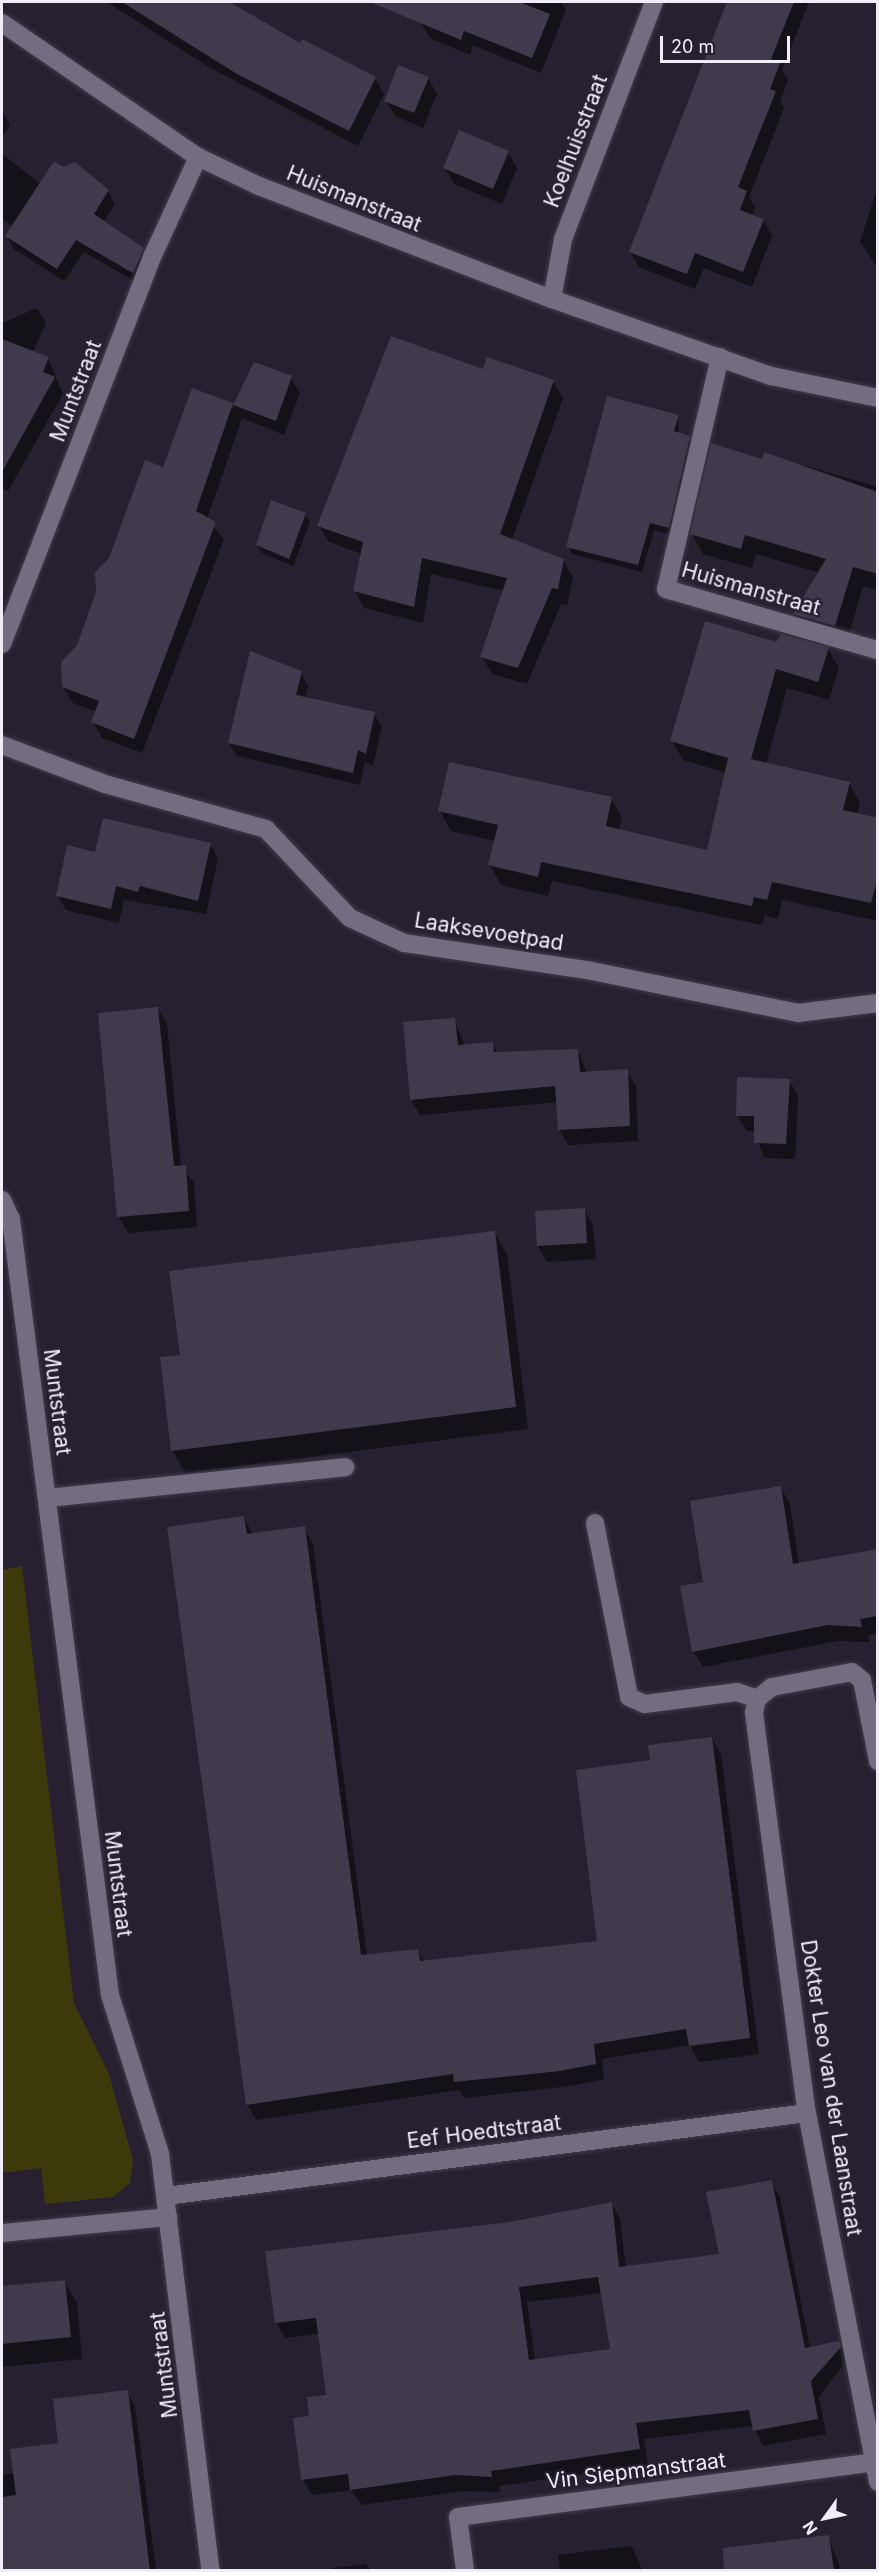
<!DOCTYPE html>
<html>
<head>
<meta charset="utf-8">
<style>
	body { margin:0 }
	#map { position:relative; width:879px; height:2572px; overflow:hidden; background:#262030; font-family:Inter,sans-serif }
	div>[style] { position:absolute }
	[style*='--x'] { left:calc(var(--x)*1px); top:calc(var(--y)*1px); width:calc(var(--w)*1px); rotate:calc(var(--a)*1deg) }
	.green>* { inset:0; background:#3c3a0b }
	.shadow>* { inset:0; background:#0007 }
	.building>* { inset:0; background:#413a4c }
	.roads { filter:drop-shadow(0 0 2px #413b49) drop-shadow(0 0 2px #413b49) }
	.minor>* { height:18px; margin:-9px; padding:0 9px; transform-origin:9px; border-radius:9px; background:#746d81 }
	span { translate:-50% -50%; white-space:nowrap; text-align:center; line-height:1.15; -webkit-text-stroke:4.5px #262030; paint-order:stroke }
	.street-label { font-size:21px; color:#f1edf8 }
	.frame { position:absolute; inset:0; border:3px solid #f1edf8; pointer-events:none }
	.north { position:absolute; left:795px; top:2488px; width:60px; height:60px; -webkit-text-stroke:4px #262030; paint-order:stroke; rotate:237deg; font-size:16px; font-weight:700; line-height:24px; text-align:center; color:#f1edf8 }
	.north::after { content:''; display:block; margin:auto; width:21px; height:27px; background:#f1edf8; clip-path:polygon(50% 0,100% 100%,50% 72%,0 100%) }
	.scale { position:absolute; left:660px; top:36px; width:130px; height:27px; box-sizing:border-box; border:3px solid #f1edf8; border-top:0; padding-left:8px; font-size:18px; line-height:21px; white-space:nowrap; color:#f1edf8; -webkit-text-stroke:4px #262030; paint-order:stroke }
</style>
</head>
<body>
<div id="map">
	<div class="green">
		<div style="clip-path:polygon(22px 1566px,74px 2003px,109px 2074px,133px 2160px,130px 2183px,113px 2197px,45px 2204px,41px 2168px,2px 2173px,2px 1570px)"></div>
	</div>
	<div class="shadow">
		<div style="clip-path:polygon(107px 2px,231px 2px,301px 45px,375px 78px,384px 94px,358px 146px,207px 66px)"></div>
		<div style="clip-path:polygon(429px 2px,561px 2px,566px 10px,541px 73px,473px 45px,470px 55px,430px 38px,421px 23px)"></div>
		<div style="clip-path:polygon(729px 2px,809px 2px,782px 70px,788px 80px,780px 101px,784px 108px,749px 197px,755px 208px,752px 216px,763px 220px,772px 236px,752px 287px,704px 268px,695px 289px,639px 267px,630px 252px)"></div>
		<div style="clip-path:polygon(428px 78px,437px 94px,423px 128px,395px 116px,386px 101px)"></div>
		<div style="clip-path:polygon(2px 111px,10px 125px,2px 137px)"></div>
		<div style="clip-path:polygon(508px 152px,517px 168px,502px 204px,454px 184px,445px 168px)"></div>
		<div style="clip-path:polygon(2px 154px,41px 184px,108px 191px,115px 204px,104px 222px,142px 249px,150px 263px,141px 285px,84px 252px,64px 281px,14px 249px,7px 236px,13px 227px,2px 218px)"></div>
		<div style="clip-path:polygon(878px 185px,878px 268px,860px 242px)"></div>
		<div style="clip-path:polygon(37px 308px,46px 323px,33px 352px,48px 358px,63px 394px,8px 491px,2px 488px,2px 323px)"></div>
		<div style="clip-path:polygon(255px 364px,291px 378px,300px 393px,284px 435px,242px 418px,207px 519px,224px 539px,142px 753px,102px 738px,93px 722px,97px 712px,73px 703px,63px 687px,110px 559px,163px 469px,234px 407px)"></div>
		<div style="clip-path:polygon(484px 371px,553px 381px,563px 398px,512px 540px,563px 560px,573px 577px,567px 605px,561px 604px,527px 684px,492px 674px,482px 657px,504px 591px,431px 574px,423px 623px,364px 608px,355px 591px,362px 554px,329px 542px,319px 526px)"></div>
		<div style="clip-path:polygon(678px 416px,679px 435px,693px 445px,673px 535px,654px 530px,642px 572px,572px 554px,568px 546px)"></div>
		<div style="clip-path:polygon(765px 454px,878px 487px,878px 590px,863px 586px,846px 645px,806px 633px,794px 614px,820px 573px,756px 554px,752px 568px,703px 554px,692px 534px)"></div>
		<div style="clip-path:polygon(305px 514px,310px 522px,293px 566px,262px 553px,257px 545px)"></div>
		<div style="clip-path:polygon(776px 643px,828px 649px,839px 668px,829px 700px,787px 688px,766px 764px,849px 783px,860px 803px,857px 815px,878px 818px,878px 921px,782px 900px,778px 919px,765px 915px,762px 925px,552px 881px,548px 896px,501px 885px,490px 865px,496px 841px,451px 831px,440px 811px,611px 799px,622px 818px,619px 831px,708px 852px,726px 773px,683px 760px,672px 741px)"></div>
		<div style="clip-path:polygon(301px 672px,308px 686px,305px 698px,374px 714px,382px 727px,373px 766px,365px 762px,360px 785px,237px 756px,229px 743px)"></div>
		<div style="clip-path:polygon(210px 844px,218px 859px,206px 914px,124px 900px,119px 923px,66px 910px,58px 896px,96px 854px)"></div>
		<div style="clip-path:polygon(158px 1009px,167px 1024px,181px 1167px,194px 1182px,197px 1227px,128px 1233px,119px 1217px,99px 1014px)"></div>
		<div style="clip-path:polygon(454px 1019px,465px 1046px,492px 1044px,498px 1053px,578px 1050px,587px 1073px,627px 1071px,636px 1086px,638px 1141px,568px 1145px,559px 1129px,558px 1102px,420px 1115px,411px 1100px)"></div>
		<div style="clip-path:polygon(789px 1080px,798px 1096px,795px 1159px,764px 1158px,755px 1131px,747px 1131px,738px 1116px)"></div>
		<div style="clip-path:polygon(584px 1209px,593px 1225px,596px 1259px,547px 1262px,538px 1246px,536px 1212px)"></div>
		<div style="clip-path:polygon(494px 1232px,507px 1254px,528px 1429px,185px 1473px,173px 1451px,161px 1358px,181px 1356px)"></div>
		<div style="clip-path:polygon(781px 1488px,790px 1504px,799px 1565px,878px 1550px,878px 1633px,868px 1635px,870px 1642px,838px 1641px,703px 1667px,693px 1651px,705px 1583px)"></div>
		<div style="clip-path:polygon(244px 1518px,253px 1534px,304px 1528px,313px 1544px,367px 1956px,417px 1950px,424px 1962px,599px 1943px,652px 1761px,712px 1738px,721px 1754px,759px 2054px,699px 2062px,690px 2045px,602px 2059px,604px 2079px,570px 2086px,464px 2098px,460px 2090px,256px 2120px,247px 2104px)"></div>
		<div style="clip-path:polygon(evenodd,771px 2182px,780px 2197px,810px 2348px,839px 2343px,848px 2358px,819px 2397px,826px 2434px,763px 2446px,753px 2426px,644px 2439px,648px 2465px,499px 2486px,500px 2492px,464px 2491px,361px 2505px,352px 2490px,312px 2495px,303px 2480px,311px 2418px,327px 2396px,319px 2334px,285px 2338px,276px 2323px,511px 2224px,611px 2203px,620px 2219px,626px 2268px,720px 2255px,771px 2182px,602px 2293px,612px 2350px,535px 2360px,527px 2302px,602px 2293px)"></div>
		<div style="clip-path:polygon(64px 2281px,77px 2303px,82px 2359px,2px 2367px,2px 2287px)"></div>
		<div style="clip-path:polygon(127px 2392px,135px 2406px,156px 2570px,2px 2570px,2px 2475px,14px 2473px,60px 2444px)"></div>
		<div style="clip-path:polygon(828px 2536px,841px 2570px,766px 2570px)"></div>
		<div style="clip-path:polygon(632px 2546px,642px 2570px,560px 2570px,558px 2555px)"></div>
		<div style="clip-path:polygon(366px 2564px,370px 2570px,318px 2570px)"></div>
	</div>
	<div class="building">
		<div style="clip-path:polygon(122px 2px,230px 2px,300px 43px,302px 39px,376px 77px,349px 131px,237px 74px)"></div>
		<div style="clip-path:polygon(370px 2px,519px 2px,550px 14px,532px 58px,464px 31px,461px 40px)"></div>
		<div style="clip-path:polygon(727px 2px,794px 2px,771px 59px,780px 63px,770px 89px,776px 91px,738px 187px,747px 191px,740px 210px,764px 219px,743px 272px,695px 253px,687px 274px,629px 252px)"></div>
		<div style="clip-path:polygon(398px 65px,429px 77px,414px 113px,384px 101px)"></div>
		<div style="clip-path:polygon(459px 130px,509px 151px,493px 189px,443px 168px)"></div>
		<div style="clip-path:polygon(54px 161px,63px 167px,75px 162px,109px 190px,94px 214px,144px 248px,133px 273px,76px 240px,57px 269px,5px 236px)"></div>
		<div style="clip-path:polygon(391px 336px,483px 369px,487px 357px,554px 380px,500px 534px,564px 559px,558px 589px,552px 588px,518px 668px,480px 657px,507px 578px,422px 558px,414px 607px,353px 591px,363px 542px,317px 526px)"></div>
		<div style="clip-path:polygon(2px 339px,49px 357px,43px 372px,55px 377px,2px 472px)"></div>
		<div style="clip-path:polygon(254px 362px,292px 376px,276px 421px,233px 405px)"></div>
		<div style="clip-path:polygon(192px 388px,233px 403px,196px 511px,216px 522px,134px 739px,91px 722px,99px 701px,62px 687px,61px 662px,77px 645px,96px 592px,95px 572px,109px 558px,145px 460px,163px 467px)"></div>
		<div style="clip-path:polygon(607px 396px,679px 415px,674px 431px,690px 436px,669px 528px,650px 523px,638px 565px,566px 547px)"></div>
		<div style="clip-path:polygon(711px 443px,762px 459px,764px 452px,878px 492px,878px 574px,853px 567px,835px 626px,793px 614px,826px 559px,745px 535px,741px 549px,690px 534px)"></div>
		<div style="clip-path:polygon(271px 500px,306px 513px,289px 559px,256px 545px)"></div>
		<div style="clip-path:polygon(705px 621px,776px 642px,781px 634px,829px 647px,818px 682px,776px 669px,751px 759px,850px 782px,843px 810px,878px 818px,878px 877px,871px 903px,772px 882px,767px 900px,754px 897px,752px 906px,541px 862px,538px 877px,488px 865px,498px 825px,438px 811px,449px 762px,612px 797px,606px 826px,707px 850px,728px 758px,670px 741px)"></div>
		<div style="clip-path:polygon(250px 651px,302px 671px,296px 695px,375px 712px,366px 754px,358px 750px,353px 773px,228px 743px)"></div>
		<div style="clip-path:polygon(103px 818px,211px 843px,198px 901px,140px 886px,138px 892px,116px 886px,111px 909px,56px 896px,67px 845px,95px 852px)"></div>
		<div style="clip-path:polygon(158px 1007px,174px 1166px,186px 1165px,189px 1211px,117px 1217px,98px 1013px)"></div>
		<div style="clip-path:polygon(455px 1018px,458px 1045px,493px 1042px,494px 1052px,578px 1049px,580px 1072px,628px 1069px,630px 1126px,558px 1130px,555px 1086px,410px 1100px,403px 1022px)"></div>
		<div style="clip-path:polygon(737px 1077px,790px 1079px,786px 1144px,754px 1143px,754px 1116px,736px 1116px)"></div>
		<div style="clip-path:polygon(585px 1208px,587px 1243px,537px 1246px,535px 1211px)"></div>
		<div style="clip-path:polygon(495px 1231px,516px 1407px,171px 1451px,160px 1357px,180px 1355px,169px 1271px)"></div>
		<div style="clip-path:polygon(781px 1486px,793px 1564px,878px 1549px,878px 1616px,860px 1619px,862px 1627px,828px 1625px,692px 1652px,680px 1586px,703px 1582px,690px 1501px)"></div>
		<div style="clip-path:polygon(244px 1516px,247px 1534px,305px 1526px,361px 1955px,418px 1949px,420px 1961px,597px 1941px,576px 1770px,650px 1760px,648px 1745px,712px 1737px,750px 2038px,689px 2046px,686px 2029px,594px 2044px,596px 2064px,560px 2071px,454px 2082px,453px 2074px,246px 2105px,167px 1527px)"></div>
		<div style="clip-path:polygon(evenodd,772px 2180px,805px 2348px,839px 2341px,841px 2347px,811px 2381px,818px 2419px,753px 2431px,749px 2410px,636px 2423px,640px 2449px,491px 2471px,492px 2477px,455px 2475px,350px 2490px,348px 2474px,301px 2480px,293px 2418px,309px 2416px,307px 2397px,326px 2395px,316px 2318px,275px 2323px,265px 2251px,510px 2222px,612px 2202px,619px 2267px,719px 2254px,706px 2192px,772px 2180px,598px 2277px,610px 2349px,529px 2360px,519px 2287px,598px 2277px)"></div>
		<div style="clip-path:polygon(65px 2280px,71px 2337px,2px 2344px,2px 2286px)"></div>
		<div style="clip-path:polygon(128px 2390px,150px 2571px,2px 2571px,2px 2497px,16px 2495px,10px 2449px,58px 2443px,53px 2399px)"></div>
		<div style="clip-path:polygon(829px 2535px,834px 2571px,724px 2571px,723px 2548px)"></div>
	</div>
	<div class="roads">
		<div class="minor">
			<div style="--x:2;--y:23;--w:237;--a:34.4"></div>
			<div style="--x:198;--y:157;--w:68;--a:25.4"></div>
			<div style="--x:259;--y:186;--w:314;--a:21.1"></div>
			<div style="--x:552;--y:299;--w:232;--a:19.4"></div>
			<div style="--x:771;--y:376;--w:109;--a:11.6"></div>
			<div style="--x:552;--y:299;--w:61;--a:-79.6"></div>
			<div style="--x:563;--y:239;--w:254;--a:-69"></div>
			<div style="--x:720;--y:357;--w:238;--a:103.1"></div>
			<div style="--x:666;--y:589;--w:221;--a:16.1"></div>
			<div style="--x:2;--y:644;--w:417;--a:-68.8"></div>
			<div style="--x:153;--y:255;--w:108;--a:-65.3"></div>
			<div style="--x:2;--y:745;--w:110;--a:20.7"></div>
			<div style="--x:105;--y:784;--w:167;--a:15.6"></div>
			<div style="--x:266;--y:829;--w:122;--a:46.7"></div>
			<div style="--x:350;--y:918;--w:60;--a:24.8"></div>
			<div style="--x:404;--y:943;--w:185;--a:8.4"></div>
			<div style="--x:587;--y:970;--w:215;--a:11.5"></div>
			<div style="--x:798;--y:1013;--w:81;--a:-7.1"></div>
			<div style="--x:2;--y:1200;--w:21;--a:65"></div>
			<div style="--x:11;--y:1219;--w:782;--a:82.73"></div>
			<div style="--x:110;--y:1995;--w:167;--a:72.5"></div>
			<div style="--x:160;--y:2154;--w:419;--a:83.1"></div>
			<div style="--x:47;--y:1498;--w:300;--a:-5.9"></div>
			<div style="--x:595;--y:1523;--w:177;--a:78.9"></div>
			<div style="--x:629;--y:1697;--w:17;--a:24"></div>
			<div style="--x:645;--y:1704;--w:93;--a:-7.4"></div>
			<div style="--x:737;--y:1692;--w:21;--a:19"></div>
			<div style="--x:757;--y:1699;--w:19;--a:-39"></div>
			<div style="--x:772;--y:1687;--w:81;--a:-10.6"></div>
			<div style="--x:852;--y:1672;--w:13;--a:39"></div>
			<div style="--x:862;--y:1680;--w:83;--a:78.8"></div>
			<div style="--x:757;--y:1699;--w:14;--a:102"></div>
			<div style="--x:754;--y:1713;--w:403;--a:82.5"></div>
			<div style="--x:807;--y:2113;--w:376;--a:79.1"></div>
			<div style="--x:166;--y:2196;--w:646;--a:-7.38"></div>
			<div style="--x:2;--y:2233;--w:167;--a:-5.5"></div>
			<div style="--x:465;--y:2570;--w:53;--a:-97.5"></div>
			<div style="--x:458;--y:2517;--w:420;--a:-7.5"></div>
		</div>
	</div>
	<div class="street-label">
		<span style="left:576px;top:141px;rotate:-69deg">Koelhuisstraat</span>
		<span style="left:354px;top:199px;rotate:22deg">Huismanstraat</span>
		<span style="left:76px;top:391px;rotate:-69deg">Muntstraat</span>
		<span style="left:751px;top:589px;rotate:16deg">Huismanstraat</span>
		<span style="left:489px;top:932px;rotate:9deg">Laaksevoetpad</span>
		<span style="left:57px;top:1402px;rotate:83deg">Muntstraat</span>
		<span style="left:118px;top:1884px;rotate:83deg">Muntstraat</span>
		<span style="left:831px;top:2088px;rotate:81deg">Dokter Leo van der Laanstraat</span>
		<span style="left:484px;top:2132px;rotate:-7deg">Eef Hoedtstraat</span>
		<span style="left:164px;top:2365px;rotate:-97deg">Muntstraat</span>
		<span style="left:636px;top:2471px;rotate:-7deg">Vin Siepmanstraat</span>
	</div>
	<div class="frame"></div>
	<div class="north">N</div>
	<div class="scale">20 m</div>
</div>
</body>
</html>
